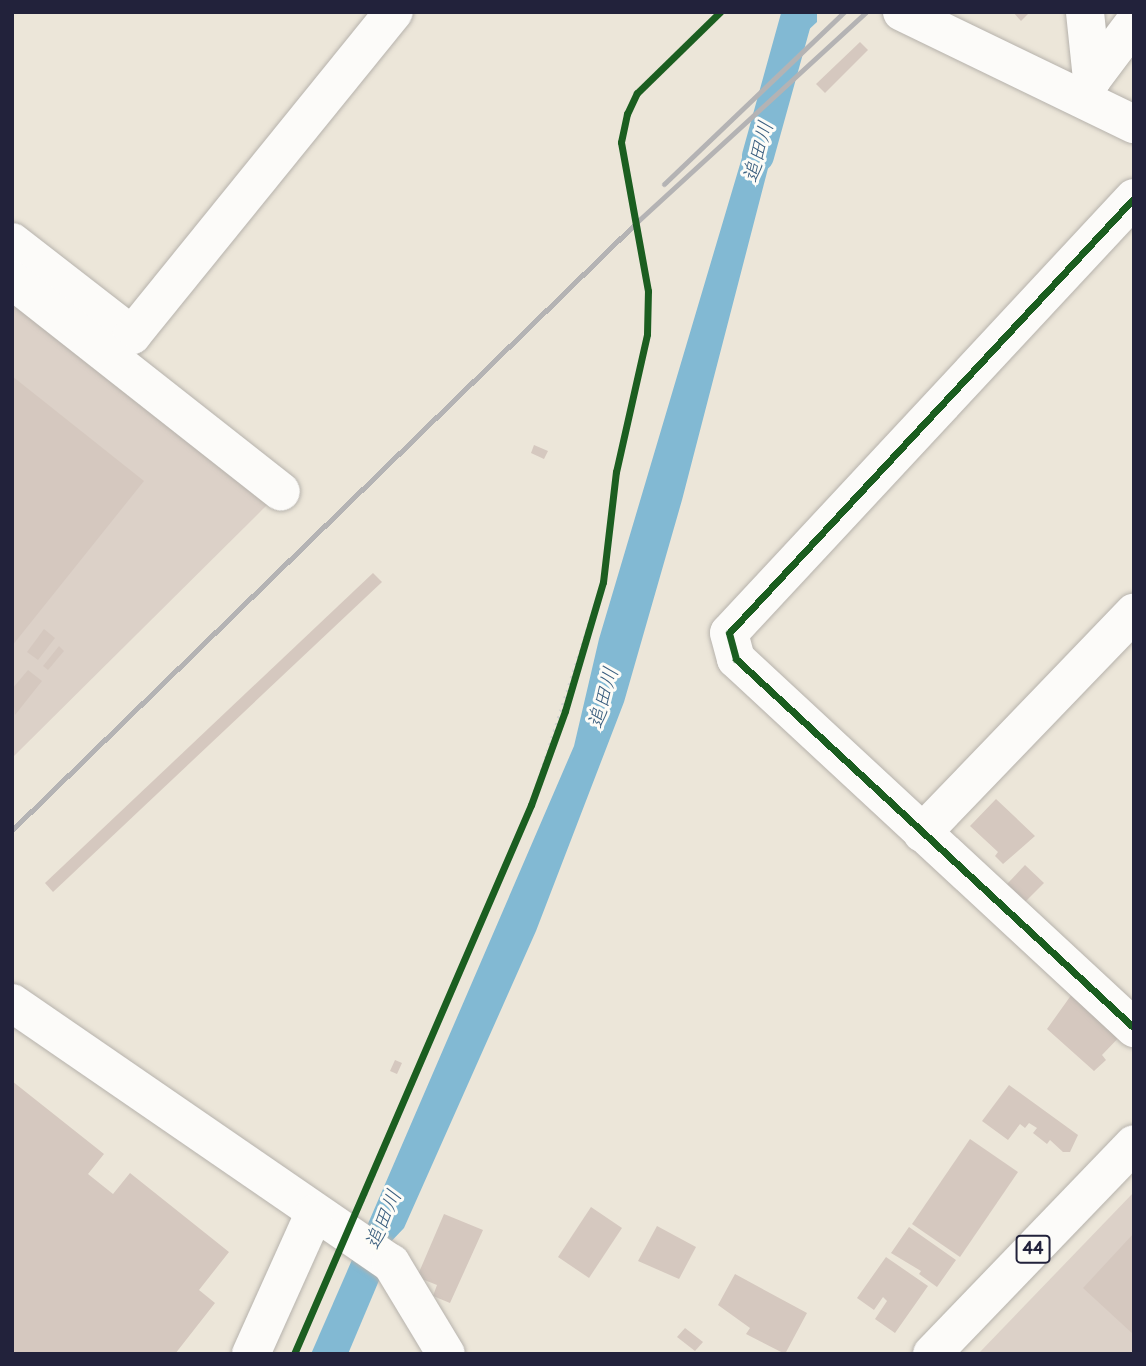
<!DOCTYPE html>
<html>
<head>
<meta charset="utf-8">
<style>
	body { margin:0 }
	#map { position:relative; width:1146px; height:1366px; overflow:hidden; background:#ece6d9; font-family:Pangolin,"Klee One",sans-serif }
	div>[style] { position:absolute }
	[style*='--x'] { left:calc(var(--x)*1px); top:calc(var(--y)*1px); width:calc(var(--w)*1px); rotate:calc(var(--a)*1deg) }
	.industrial>* { inset:0; background:#dcd1c8 }
	.water>* { inset:0; background:#82b9d3 }
	.canal>* { height:32px; margin:-16px; padding:0 16px; transform-origin:16px; border-radius:16px; background:#82b9d3 }
	.building>* { inset:0; background:#d5c8bf }
	.path>* { height:4.5px; margin-top:-2.25px; transform-origin:0; background:repeating-linear-gradient(90deg,#d4d3d1 0 2px,transparent 0 7px) }
	.roads { filter:drop-shadow(0 0 2px #b6b2ac) drop-shadow(0 0 2px #b6b2ac) }
	.minor>* { height:38px; margin:-19px; padding:0 19px; transform-origin:19px; border-radius:19px; background:#fcfbf9 }
	.major>* { height:38px; margin:-19px; padding:0 19px; transform-origin:19px; border-radius:19px; background:#fcfbf9 }
	.rail>* { height:5px; margin:-2.5px; padding:0 2.5px; transform-origin:2.5px; border-radius:2.5px; background:#b4b3b4 }
	.cycleway>* { height:7px; margin:-3.5px; padding:0 3.5px; transform-origin:3.5px; border-radius:3.5px; background:#1b5e20 }
	span { translate:-50% -50%; white-space:nowrap; text-align:center; line-height:1.15; -webkit-text-stroke:6px #fdfcf7; paint-order:stroke }
	.shield-label span { padding:2px 5px; background:#fdfcf7; border:2px solid; border-radius:5px; -webkit-text-stroke-width:0 }
	.shield-label { font-size:18px; color:#22223b; font-weight:700 }
	.water-label { font-size:21px; color:#395d7e; font-style:italic }
	.frame { position:absolute; inset:0; border:14px solid #22223b; pointer-events:none }
</style>
</head>
<body>
<div id="map">
	<div class="industrial">
		<div style="clip-path:polygon(12px 299px,270px 502px,12px 758px)"></div>
		<div style="clip-path:polygon(1134px 1192px,1134px 1354px,978px 1354px)"></div>
	</div>
	<div class="water">
		<div style="clip-path:polygon(789px 12px,817px 12px,817px 22px,779px 57px)"></div>
		<div style="clip-path:polygon(786px 99px,682px 500px,624px 702px,536px 931px,404px 1228px,384px 1249px,364px 1233px,574px 746px,599px 639px,749px 134px)"></div>
		<div style="clip-path:polygon(355px 1253px,383px 1271px,348px 1354px,311px 1354px)"></div>
	</div>
	<div class="canal">
		<div style="--x:758;--y:156;--w:149;--a:-74.5"></div>
	</div>
	<div class="building">
		<div style="clip-path:polygon(1013px 12px,1030px 12px,1021px 21px)"></div>
		<div style="clip-path:polygon(860px 42px,868px 50px,825px 93px,816px 84px)"></div>
		<div style="clip-path:polygon(12px 376px,144px 481px,12px 646px)"></div>
		<div style="clip-path:polygon(534px 445px,548px 451px,544px 459px,531px 453px)"></div>
		<div style="clip-path:polygon(373px 573px,382px 582px,53px 892px,45px 883px)"></div>
		<div style="clip-path:polygon(44px 629px,55px 638px,38px 660px,27px 652px)"></div>
		<div style="clip-path:polygon(59px 646px,64px 651px,48px 670px,43px 666px)"></div>
		<div style="clip-path:polygon(28px 670px,42px 681px,15px 715px,12px 689px)"></div>
		<div style="clip-path:polygon(996px 799px,1035px 836px,1003px 864px,995px 856px,998px 852px,970px 826px)"></div>
		<div style="clip-path:polygon(1025px 865px,1044px 883px,1025px 902px,1007px 884px)"></div>
		<div style="clip-path:polygon(1077px 987px,1125px 1031px,1102px 1055px,1106px 1060px,1094px 1071px,1047px 1029px)"></div>
		<div style="clip-path:polygon(395px 1060px,402px 1063px,397px 1074px,390px 1071px)"></div>
		<div style="clip-path:polygon(12px 1081px,104px 1154px,88px 1174px,113px 1194px,130px 1173px,229px 1252px,199px 1290px,215px 1303px,175px 1354px,12px 1354px)"></div>
		<div style="clip-path:polygon(1009px 1085px,1078px 1135px,1070px 1152px,1063px 1152px,1050px 1140px,1047px 1144px,1033px 1133px,1037px 1128px,1029px 1123px,1025px 1128px,1020px 1124px,1008px 1140px,982px 1121px)"></div>
		<div style="clip-path:polygon(970px 1139px,1018px 1172px,960px 1257px,912px 1224px)"></div>
		<div style="clip-path:polygon(591px 1207px,622px 1228px,589px 1278px,558px 1257px)"></div>
		<div style="clip-path:polygon(444px 1214px,483px 1230px,450px 1303px,433px 1296px,437px 1285px,417px 1277px)"></div>
		<div style="clip-path:polygon(657px 1226px,696px 1247px,679px 1279px,638px 1261px)"></div>
		<div style="clip-path:polygon(909px 1227px,956px 1260px,937px 1287px,919px 1274px,921px 1271px,891px 1253px)"></div>
		<div style="clip-path:polygon(1134px 1233px,1134px 1335px,1083px 1288px)"></div>
		<div style="clip-path:polygon(886px 1257px,928px 1286px,895px 1333px,875px 1319px,887px 1301px,883px 1297px,874px 1310px,857px 1298px)"></div>
		<div style="clip-path:polygon(735px 1274px,807px 1313px,785px 1354px,746px 1334px,750px 1328px,718px 1305px)"></div>
		<div style="clip-path:polygon(685px 1328px,703px 1342px,695px 1351px,677px 1337px)"></div>
	</div>
	<div class="path">
		<div style="--x:362;--y:1201;--w:431;--a:-66.9"></div>
		<div style="--x:531;--y:805;--w:234;--a:-72.1"></div>
		<div style="--x:603;--y:582;--w:111;--a:-83.3"></div>
		<div style="--x:616;--y:472;--w:141;--a:-77.3"></div>
		<div style="--x:647;--y:334;--w:43;--a:-88.7"></div>
		<div style="--x:648;--y:291;--w:50;--a:-99.3"></div>
		<div style="--x:294;--y:1354;--w:98;--a:-66"></div>
	</div>
	<div class="roads">
		<div class="minor">
			<div style="--x:902;--y:12;--w:258;--a:25.8"></div>
			<div style="--x:1092;--y:79;--w:70;--a:-53.1"></div>
			<div style="--x:1081;--y:98;--w:22;--a:-60"></div>
			<div style="--x:1092;--y:79;--w:67;--a:-96"></div>
			<div style="--x:1134;--y:198;--w:594;--a:132.95"></div>
			<div style="--x:729;--y:633;--w:27;--a:75"></div>
			<div style="--x:736;--y:659;--w:543;--a:42.83"></div>
			<div style="--x:12;--y:242;--w:152;--a:37.8"></div>
			<div style="--x:132;--y:335;--w:416;--a:-51"></div>
			<div style="--x:12;--y:280;--w:342;--a:38.2"></div>
			<div style="--x:922;--y:833;--w:306;--a:-46.1"></div>
			<div style="--x:12;--y:1003;--w:460;--a:34.5"></div>
			<div style="--x:391;--y:1263;--w:106;--a:58.9"></div>
			<div style="--x:251;--y:1354;--w:154;--a:-65.8"></div>
		</div>
		<div class="major">
			<div style="--x:932;--y:1354;--w:291;--a:-46.1"></div>
		</div>
	</div>
	<div class="rail">
		<div style="--x:664;--y:184;--w:249;--a:-43.7"></div>
		<div style="--x:12;--y:830;--w:873;--a:-44.21"></div>
		<div style="--x:638;--y:221;--w:309;--a:-42.5"></div>
	</div>
	<div class="cycleway">
		<div style="--x:1134;--y:198;--w:594;--a:132.95"></div>
		<div style="--x:729;--y:633;--w:27;--a:75"></div>
		<div style="--x:736;--y:659;--w:543;--a:42.83"></div>
		<div style="--x:294;--y:1354;--w:598;--a:-66.65"></div>
		<div style="--x:531;--y:805;--w:100;--a:-70.1"></div>
		<div style="--x:565;--y:711;--w:134;--a:-73.6"></div>
		<div style="--x:603;--y:582;--w:111;--a:-83.3"></div>
		<div style="--x:616;--y:472;--w:141;--a:-77.3"></div>
		<div style="--x:647;--y:334;--w:43;--a:-88.7"></div>
		<div style="--x:648;--y:291;--w:151;--a:-100.3"></div>
		<div style="--x:621;--y:142;--w:29;--a:-78"></div>
		<div style="--x:627;--y:114;--w:23;--a:-65"></div>
		<div style="--x:637;--y:93;--w:116;--a:-44.3"></div>
	</div>
	<div class="shield-label">
		<span style="left:1033px;top:1249px">44</span>
	</div>
	<div class="water-label">
		<span style="left:759px;top:152px;rotate:-74deg">追田川</span>
		<span style="left:604px;top:698px;rotate:-74deg">追田川</span>
		<span style="left:384px;top:1220px;rotate:-67deg">追田川</span>
	</div>
	<div class="frame"></div>
</div>
</body>
</html>
